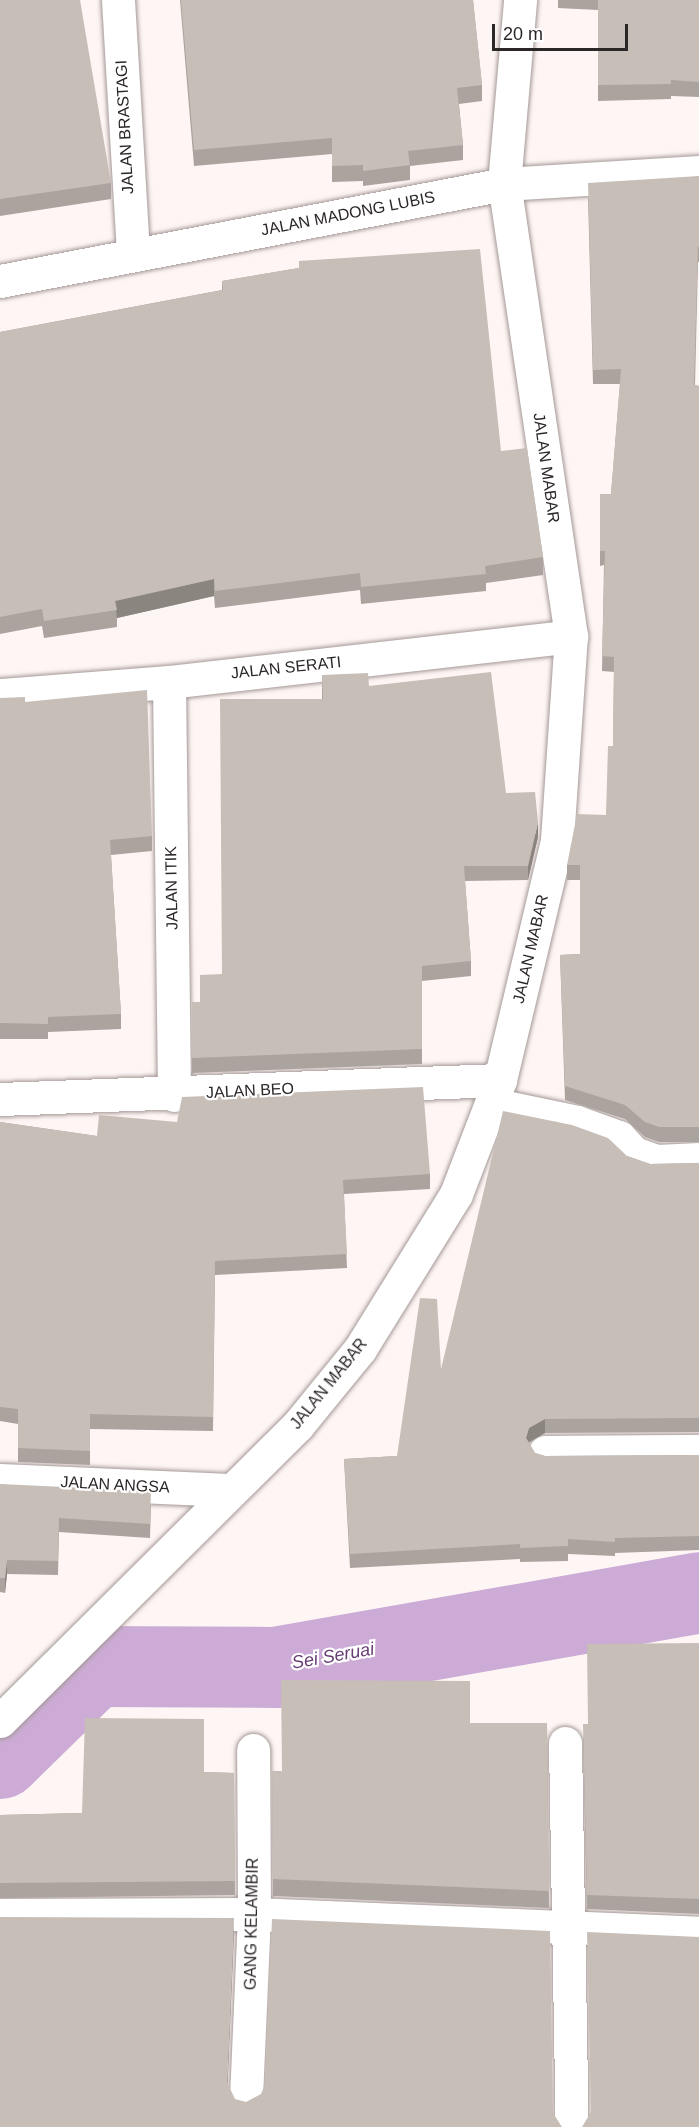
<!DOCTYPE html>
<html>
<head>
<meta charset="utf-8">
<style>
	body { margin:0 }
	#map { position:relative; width:699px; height:2127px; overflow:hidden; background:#fef6f5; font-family:Arial,sans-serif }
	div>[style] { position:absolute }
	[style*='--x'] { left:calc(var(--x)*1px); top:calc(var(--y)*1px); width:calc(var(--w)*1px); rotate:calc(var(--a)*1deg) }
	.river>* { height:81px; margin:-40.5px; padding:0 40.5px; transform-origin:40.5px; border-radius:40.5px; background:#ccacd6 }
	.roads { filter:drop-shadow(0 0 2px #a49896) drop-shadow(0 0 2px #a49896) }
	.minor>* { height:33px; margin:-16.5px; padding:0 16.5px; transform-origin:16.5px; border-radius:16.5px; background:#fff }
	.wall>* { inset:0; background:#aba39d }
	.shaded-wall>* { inset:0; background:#8b8580 }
	.building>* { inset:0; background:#c7beb7 }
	span { translate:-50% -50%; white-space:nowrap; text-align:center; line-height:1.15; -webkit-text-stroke:4.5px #fff; paint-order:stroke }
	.street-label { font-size:16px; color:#2c2727 }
	.water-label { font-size:18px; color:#663c73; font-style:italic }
	.scale { position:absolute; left:492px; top:24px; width:136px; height:27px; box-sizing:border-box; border:3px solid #2c2727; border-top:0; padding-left:8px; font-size:18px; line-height:21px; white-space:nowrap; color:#2c2727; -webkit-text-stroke:4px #fff; paint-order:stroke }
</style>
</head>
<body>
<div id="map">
	<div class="river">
		<div style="--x:0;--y:1758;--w:132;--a:-44.4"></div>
		<div style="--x:94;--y:1666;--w:181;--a:0.3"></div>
		<div style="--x:275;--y:1667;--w:431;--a:-10"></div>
	</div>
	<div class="roads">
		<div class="minor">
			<div style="--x:118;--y:0;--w:255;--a:86.6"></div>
			<div style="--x:0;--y:281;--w:513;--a:-10.89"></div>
			<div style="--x:504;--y:184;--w:195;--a:-3.5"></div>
			<div style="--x:169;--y:682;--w:413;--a:89.3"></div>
			<div style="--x:0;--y:695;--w:169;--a:-4.4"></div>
			<div style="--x:169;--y:682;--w:405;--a:-6.5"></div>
			<div style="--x:0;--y:1099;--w:500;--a:-2.18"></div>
			<div style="--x:491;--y:1104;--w:88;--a:11.8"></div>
			<div style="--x:577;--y:1122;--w:45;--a:19.7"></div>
			<div style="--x:619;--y:1137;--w:22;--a:47"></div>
			<div style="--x:634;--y:1153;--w:23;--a:20"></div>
			<div style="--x:656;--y:1161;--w:43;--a:-2.7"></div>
			<div style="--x:545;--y:1452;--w:154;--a:-0.4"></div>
			<div style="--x:0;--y:1480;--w:230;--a:2.5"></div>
			<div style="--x:0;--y:1721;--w:420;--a:-44.8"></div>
			<div style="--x:298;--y:1425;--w:98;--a:-50.8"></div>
			<div style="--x:360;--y:1349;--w:182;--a:-58.2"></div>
			<div style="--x:456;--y:1194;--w:122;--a:-68.9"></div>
			<div style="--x:500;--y:1080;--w:247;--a:-76.6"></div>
			<div style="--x:557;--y:840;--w:204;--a:-86.1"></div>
			<div style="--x:571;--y:636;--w:457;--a:-98.4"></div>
			<div style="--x:504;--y:184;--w:185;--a:-85"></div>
			<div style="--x:565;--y:1743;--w:384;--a:89"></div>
			<div style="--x:0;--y:1915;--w:254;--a:-0.2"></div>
			<div style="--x:254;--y:1914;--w:445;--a:2.4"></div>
			<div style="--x:246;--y:2098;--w:184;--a:-87.5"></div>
			<div style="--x:254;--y:1914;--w:164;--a:-90.3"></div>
		</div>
	</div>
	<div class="wall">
		<div style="clip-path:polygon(0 0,111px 183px,111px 199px,0 216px)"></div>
		<div style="clip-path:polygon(180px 0,473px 0,482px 85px,482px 101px,459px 104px,463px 145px,463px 160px,410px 166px,410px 180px,363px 186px,363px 181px,332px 182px,332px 154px,194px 166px)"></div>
		<div style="clip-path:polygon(558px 0,699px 0,699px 97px,671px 96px,671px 99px,598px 101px,598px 10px,558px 8px)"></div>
		<div style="clip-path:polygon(699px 176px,699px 262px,698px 262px,695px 385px,699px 386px,699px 1142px,659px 1142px,645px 1137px,625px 1119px,565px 1100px,560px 955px,580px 954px,580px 880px,567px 880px,567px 865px,606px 815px,613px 746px,614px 672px,602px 671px,604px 565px,600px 566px,600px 494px,611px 494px,620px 384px,593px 384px,588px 198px)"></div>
		<div style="clip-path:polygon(299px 261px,501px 451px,543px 557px,543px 575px,486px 583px,486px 591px,361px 604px,360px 590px,215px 608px,214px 596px,117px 618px,117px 627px,44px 638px,42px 626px,0 634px,0 332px,222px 290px,222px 281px,299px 268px)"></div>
		<div style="clip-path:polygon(322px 675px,369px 686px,506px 793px,538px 837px,528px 880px,465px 881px,471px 961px,471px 976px,422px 981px,422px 1064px,192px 1073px,192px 1002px,200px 1002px,222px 974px,322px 699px)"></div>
		<div style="clip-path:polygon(0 698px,25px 702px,152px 836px,152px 851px,111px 855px,121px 1014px,121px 1029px,48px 1032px,48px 1039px,0 1039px,0 1044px)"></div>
		<div style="clip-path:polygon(0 1122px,97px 1136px,430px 1174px,430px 1189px,344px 1194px,347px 1268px,215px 1275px,213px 1431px,90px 1429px,90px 1465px,18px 1462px,18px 1424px,0 1421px)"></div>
		<div style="clip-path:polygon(627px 1156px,650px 1164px,699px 1163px,699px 1432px,545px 1433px,529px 1443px,535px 1453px,545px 1456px,699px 1455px,699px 1550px,615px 1553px,615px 1556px,568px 1554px,568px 1561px,520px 1562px,520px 1559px,350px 1568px,344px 1459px,397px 1456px,441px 1369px)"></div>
		<div style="clip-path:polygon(0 1484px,151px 1505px,150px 1538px,59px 1532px,58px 1575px,7px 1574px,5px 1593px,0 1592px)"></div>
		<div style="clip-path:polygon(699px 1643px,699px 1914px,587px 1909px,583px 1739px,588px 1724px)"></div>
		<div style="clip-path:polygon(470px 1723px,547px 1723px,549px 1908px,273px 1896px,272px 1771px,282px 1771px)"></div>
		<div style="clip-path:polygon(204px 1772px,234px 1773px,235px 1895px,0 1898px,0 1815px,82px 1813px)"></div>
	</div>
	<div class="shaded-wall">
		<div style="clip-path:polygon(214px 579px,214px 596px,117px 618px,115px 601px)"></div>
		<div style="clip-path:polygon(538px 822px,538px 837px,528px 880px,528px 866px)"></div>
		<div style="clip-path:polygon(545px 1419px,545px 1433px,529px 1442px,526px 1438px,529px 1428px)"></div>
		<div style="clip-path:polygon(7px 1560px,7px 1574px,5px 1593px,5px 1578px)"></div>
		<div style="clip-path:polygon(234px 1918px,234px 1933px,227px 2097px,227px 2082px)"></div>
	</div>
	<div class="building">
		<div style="clip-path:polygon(0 0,80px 0,111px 183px,0 199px)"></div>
		<div style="clip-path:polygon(181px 0,473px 0,482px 85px,457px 88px,463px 145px,408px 151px,410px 165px,363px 171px,363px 165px,332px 166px,332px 138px,194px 150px)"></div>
		<div style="clip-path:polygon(598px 0,699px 0,699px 82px,671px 80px,671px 84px,598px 85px)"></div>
		<div style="clip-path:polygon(699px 176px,699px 247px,698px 247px,694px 385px,699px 386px,699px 1127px,659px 1127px,645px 1122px,625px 1105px,565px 1086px,560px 955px,580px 954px,580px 865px,567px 865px,577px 814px,606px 815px,608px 746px,613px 746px,614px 657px,602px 656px,605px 551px,600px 551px,600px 494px,611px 494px,621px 369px,593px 370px,588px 183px)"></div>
		<div style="clip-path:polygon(480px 249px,501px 451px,527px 448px,543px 557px,485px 566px,486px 574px,361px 587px,360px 573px,215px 591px,214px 579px,115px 601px,117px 610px,44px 621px,42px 609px,0 617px,0 332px,223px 290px,222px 281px,299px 268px,299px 261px)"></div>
		<div style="clip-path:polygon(491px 672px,506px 793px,535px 792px,538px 822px,528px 866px,464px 866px,471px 961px,422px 966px,422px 1049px,192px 1058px,192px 1002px,200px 1002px,200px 975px,222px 974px,220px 699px,323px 699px,322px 675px,368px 673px,369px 686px)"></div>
		<div style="clip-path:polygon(147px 690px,152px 836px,110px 840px,121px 1014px,48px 1017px,48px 1024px,0 1023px,0 1029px,0 698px,25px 697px,25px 702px)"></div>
		<div style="clip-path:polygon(423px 1087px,430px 1174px,343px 1180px,347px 1254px,215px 1261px,213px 1417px,90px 1414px,90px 1451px,18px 1448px,18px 1409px,0 1407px,0 1122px,97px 1136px,99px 1115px,177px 1122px,182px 1097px)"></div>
		<div style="clip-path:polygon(503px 1111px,572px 1125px,608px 1138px,627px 1156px,650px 1164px,699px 1163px,699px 1418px,545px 1419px,529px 1428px,526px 1438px,535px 1453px,545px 1456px,699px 1455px,699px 1536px,615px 1538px,615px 1542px,568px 1539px,568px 1546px,520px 1548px,520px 1544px,350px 1554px,344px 1459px,397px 1456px,420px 1298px,437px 1299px,441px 1369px)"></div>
		<div style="clip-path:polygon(0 1484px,151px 1491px,150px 1524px,59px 1518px,58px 1561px,7px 1560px,5px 1578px,0 1578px)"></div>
		<div style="clip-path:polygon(699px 1643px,699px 1899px,587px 1895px,583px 1724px,588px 1724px,587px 1644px)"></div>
		<div style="clip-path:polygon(281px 1680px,470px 1681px,470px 1723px,547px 1723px,549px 1891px,273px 1879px,272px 1771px,282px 1771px)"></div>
		<div style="clip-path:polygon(85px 1718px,204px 1719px,204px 1772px,234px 1773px,235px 1881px,0 1883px,0 1815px,82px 1813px)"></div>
		<div style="clip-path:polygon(0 1917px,234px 1918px,227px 2082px,235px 2099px,246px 2102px,261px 2094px,265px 2084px,272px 1919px,550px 1931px,553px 2113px,562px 2127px,0 2127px)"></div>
		<div style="clip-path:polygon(587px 1932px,699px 1937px,699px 2127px,582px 2127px,591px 2112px)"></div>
	</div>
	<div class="street-label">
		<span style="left:125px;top:127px;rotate:-93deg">JALAN BRASTAGI</span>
		<span style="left:348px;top:214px;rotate:-11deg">JALAN MADONG LUBIS</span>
		<span style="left:546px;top:468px;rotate:82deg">JALAN MABAR</span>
		<span style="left:286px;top:668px;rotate:-6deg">JALAN SERATI</span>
		<span style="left:172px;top:888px;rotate:-91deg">JALAN ITIK</span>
		<span style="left:531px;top:949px;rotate:-77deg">JALAN MABAR</span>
		<span style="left:250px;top:1091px;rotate:-3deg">JALAN BEO</span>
		<span style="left:329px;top:1384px;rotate:-51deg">JALAN MABAR</span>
		<span style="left:115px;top:1485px;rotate:3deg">JALAN ANGSA</span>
		<span style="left:252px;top:1924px;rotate:-89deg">GANG KELAMBIR</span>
	</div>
	<div class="water-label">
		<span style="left:333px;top:1656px;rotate:-10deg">Sei Seruai</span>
	</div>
	<div class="scale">20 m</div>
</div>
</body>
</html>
